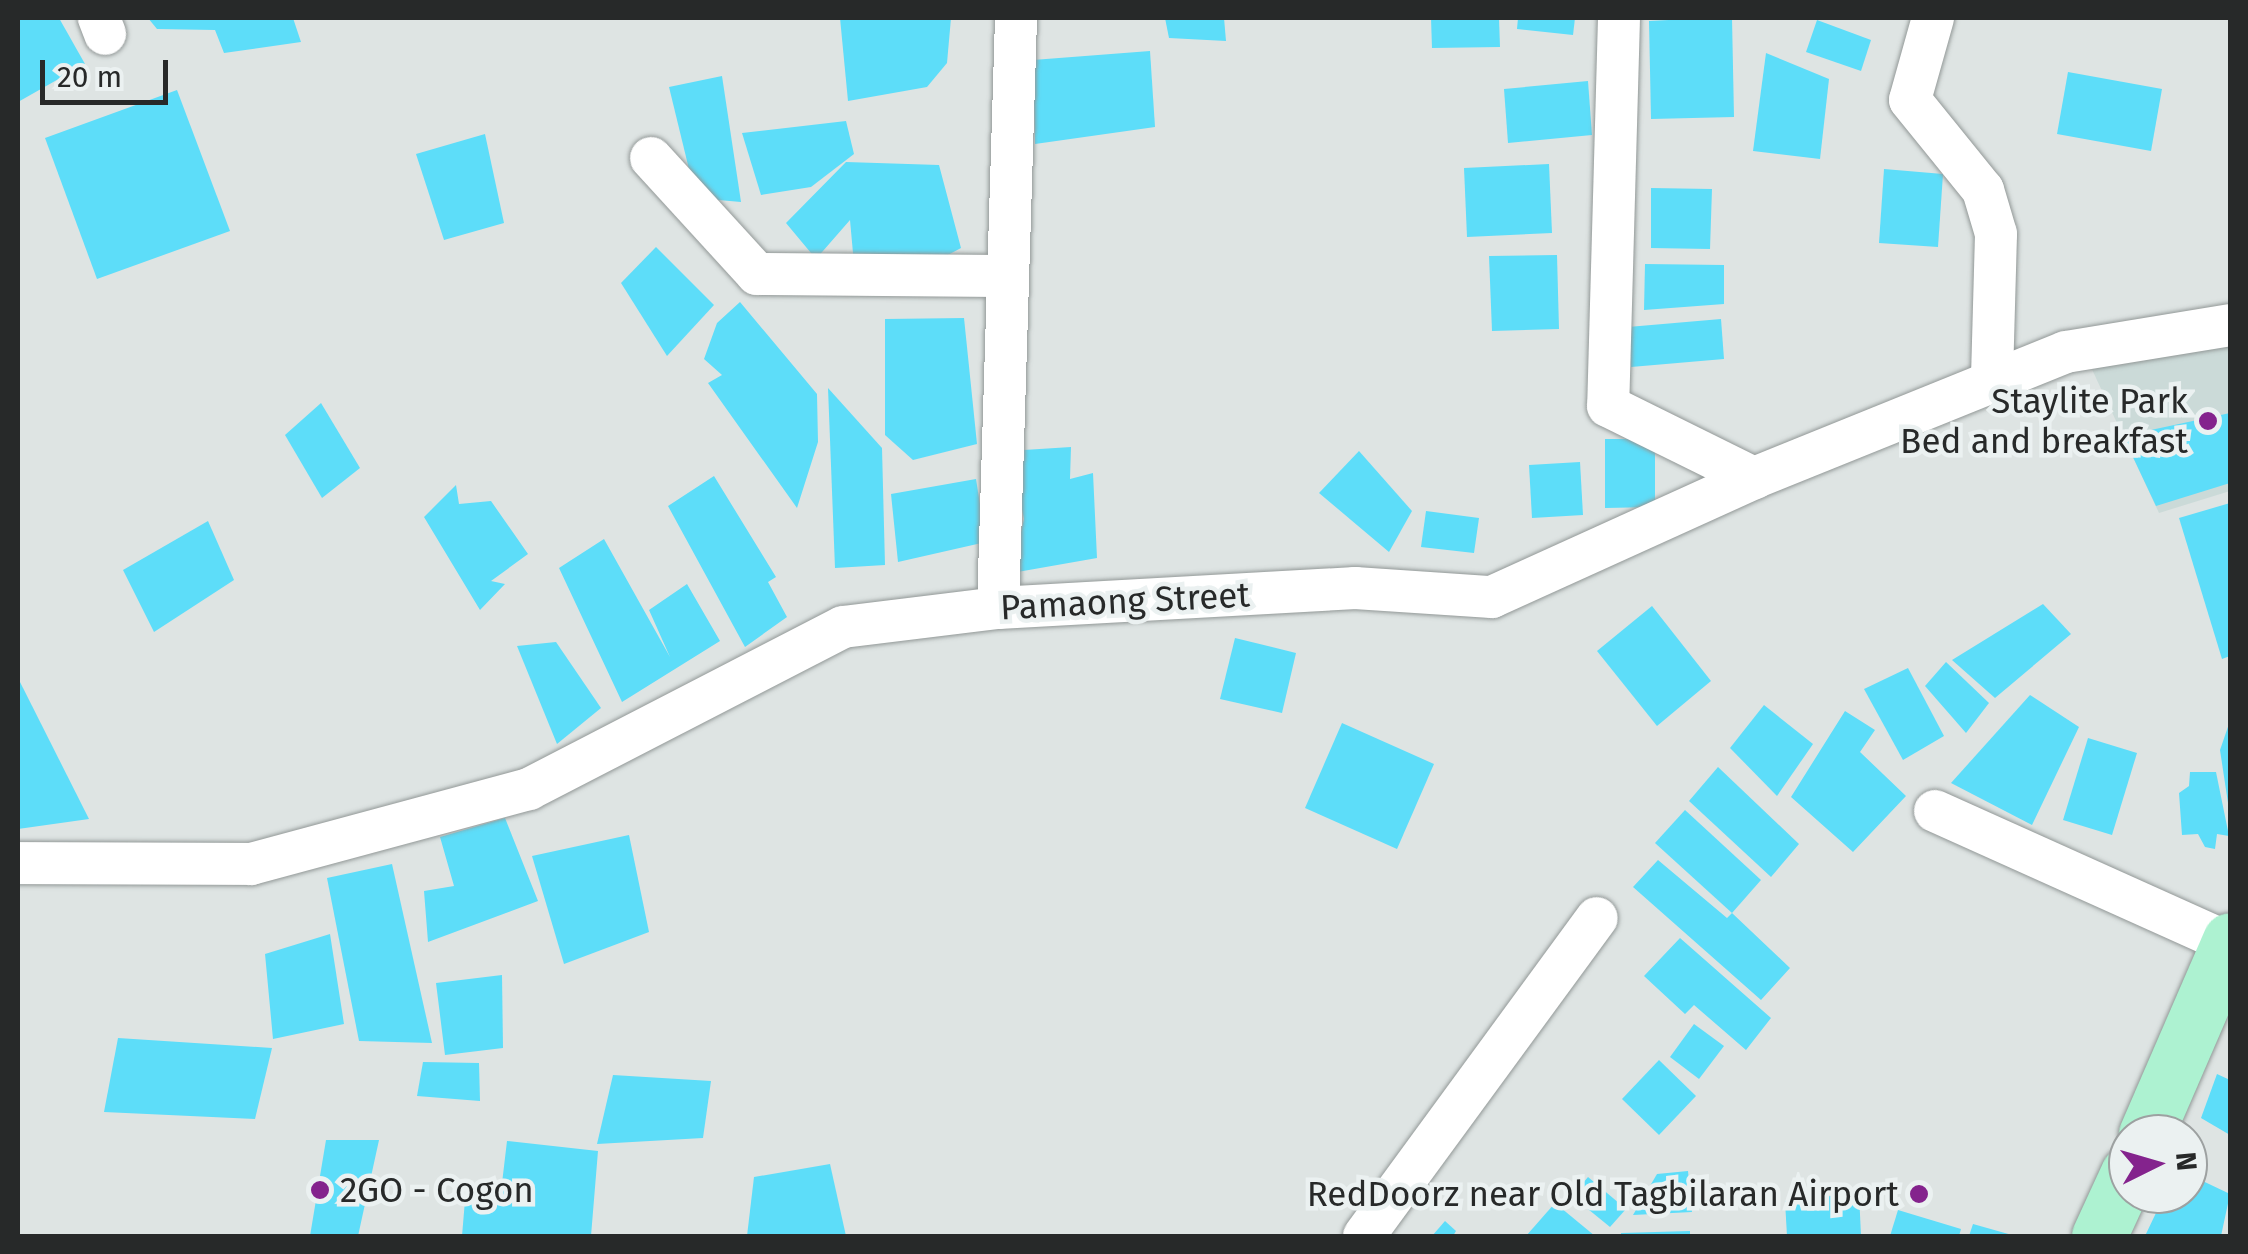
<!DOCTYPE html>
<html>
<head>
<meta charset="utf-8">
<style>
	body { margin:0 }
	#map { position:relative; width:2248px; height:1254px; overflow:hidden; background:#dee4e3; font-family:"Fira Sans",sans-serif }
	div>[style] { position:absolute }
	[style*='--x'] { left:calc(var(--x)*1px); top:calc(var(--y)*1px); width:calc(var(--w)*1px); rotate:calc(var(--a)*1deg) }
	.built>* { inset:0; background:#cbdad8 }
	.building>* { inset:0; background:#5dddf9 }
	.roads { filter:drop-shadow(0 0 2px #929897) drop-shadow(0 0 2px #929897) }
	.minor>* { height:42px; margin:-21px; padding:0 21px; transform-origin:21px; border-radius:21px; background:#fff }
	.major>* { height:55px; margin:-27.5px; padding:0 27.5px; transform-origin:27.5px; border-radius:27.5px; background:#adf2d1 }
	.dots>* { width:28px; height:28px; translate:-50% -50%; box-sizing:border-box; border:5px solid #ebf1f1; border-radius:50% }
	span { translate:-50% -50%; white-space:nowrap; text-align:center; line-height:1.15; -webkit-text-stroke:9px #ebf1f1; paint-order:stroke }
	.poi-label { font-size:35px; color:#272929 }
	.right { translate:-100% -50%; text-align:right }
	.left { translate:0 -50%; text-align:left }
	.street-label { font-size:35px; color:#272929 }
	.frame { position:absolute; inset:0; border:20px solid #272929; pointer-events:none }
	.north { position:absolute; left:2108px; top:1114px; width:100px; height:100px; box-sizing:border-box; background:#ebf1f1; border:2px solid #9da1a1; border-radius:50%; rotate:85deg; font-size:28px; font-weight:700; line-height:40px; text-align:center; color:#272929 }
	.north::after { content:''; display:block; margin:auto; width:35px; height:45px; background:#84238d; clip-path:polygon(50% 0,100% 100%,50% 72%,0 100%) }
	.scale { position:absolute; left:40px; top:60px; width:128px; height:45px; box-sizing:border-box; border:5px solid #272929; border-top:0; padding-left:12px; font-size:30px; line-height:35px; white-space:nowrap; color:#272929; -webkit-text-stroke:8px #ebf1f1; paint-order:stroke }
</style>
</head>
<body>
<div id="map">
	<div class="built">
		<div style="clip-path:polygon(2230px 340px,2230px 491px,2159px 513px,2089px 363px)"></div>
	</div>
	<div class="building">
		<div style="clip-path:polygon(18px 18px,59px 18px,85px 64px,18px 102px)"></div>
		<div style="clip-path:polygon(148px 18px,293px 18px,301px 42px,224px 53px,215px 30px,157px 29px)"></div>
		<div style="clip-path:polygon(840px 18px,951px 18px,947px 63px,927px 87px,848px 101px)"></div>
		<div style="clip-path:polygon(1165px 18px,1224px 18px,1226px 41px,1169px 38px)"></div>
		<div style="clip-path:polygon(1431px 18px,1499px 18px,1500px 47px,1432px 48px)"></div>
		<div style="clip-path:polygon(1518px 18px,1575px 18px,1573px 35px,1517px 29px)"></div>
		<div style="clip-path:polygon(1708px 18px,1732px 18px,1734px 117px,1651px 119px,1649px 21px)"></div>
		<div style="clip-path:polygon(1817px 20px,1871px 40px,1861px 71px,1806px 52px)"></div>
		<div style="clip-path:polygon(1150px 51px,1155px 127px,1035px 144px,1033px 60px)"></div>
		<div style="clip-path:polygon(1766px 53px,1829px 79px,1820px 159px,1753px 151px)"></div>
		<div style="clip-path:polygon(2068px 72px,2162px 89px,2151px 151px,2057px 134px)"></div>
		<div style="clip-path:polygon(722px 76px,741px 202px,696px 198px,669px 87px)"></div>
		<div style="clip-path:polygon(1588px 81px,1592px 135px,1508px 143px,1504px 89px)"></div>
		<div style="clip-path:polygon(177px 90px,230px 231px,97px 279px,45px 138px)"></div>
		<div style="clip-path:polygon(846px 121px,854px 154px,811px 187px,761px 195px,742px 133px)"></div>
		<div style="clip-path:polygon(485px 134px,504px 223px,444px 240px,416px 154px)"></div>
		<div style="clip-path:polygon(846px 162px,939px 165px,961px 248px,929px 265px,854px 264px,850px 220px,816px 259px,786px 223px)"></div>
		<div style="clip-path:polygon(1549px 164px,1552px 233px,1467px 237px,1464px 168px)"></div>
		<div style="clip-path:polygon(1884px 169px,1943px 174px,1938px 247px,1879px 243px)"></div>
		<div style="clip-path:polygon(1651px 188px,1712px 189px,1710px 249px,1651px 248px)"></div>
		<div style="clip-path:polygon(656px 247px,714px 305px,667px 356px,621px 283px)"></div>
		<div style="clip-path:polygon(1557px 255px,1559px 329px,1492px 331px,1489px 256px)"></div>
		<div style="clip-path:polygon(1645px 264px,1724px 265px,1724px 304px,1644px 310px)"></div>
		<div style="clip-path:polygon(740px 302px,817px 394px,818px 442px,797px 508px,708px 383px,722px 375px,704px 359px,717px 323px)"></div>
		<div style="clip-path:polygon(964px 318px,977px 444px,913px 460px,885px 435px,885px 319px)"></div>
		<div style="clip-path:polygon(1721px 319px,1724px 359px,1631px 367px,1628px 327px)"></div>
		<div style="clip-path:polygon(828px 388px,882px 448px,885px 565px,835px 568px)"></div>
		<div style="clip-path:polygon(321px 403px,360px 468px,322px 498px,285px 435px)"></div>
		<div style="clip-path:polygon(2230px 413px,2230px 483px,2156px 506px,2123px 436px)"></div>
		<div style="clip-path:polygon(1605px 439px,1655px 439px,1655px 507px,1605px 508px)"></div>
		<div style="clip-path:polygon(1071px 447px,1070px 479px,1093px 473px,1097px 558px,1012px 573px,1024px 519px,1010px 451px)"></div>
		<div style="clip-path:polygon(1359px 451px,1412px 511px,1389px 552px,1319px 493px)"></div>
		<div style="clip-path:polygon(1580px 462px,1583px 515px,1532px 518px,1529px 465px)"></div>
		<div style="clip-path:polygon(714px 476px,776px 577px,768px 582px,787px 617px,745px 647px,668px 506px)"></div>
		<div style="clip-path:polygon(976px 479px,986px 542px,898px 562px,891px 494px)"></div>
		<div style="clip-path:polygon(456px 485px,459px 504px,491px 501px,528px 554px,491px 581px,505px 584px,480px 610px,424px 517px)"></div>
		<div style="clip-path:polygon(2230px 503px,2230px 656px,2222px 659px,2179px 518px)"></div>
		<div style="clip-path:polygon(1426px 511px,1479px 518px,1474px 553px,1421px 547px)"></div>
		<div style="clip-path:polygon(208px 521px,234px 580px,154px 632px,123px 570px)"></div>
		<div style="clip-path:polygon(604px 539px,670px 657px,649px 610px,687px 584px,720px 641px,622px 702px,559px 568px)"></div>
		<div style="clip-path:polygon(2043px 604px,2071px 634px,1995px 698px,1952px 660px)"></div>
		<div style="clip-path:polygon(1652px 606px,1711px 681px,1657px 726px,1597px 651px)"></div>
		<div style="clip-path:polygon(1235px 638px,1296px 653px,1282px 713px,1220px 699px)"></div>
		<div style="clip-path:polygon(556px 642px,601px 708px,557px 744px,517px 646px)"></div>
		<div style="clip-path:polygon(1946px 662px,1989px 703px,1966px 733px,1925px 686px)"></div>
		<div style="clip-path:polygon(1908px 668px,1944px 736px,1903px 760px,1864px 689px)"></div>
		<div style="clip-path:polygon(18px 678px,89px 819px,18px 829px)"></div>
		<div style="clip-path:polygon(2030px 695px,2079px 727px,2032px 825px,1951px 783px)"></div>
		<div style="clip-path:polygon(1764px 705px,1813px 744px,1777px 796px,1730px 748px)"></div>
		<div style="clip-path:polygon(1845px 711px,1875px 730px,1860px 752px,1906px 796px,1853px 852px,1791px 797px)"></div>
		<div style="clip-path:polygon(2230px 721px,2230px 802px,2228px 803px,2220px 750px)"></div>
		<div style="clip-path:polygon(1342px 723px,1434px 764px,1397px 849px,1305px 808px)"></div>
		<div style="clip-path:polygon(2088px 738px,2137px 753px,2112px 835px,2063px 820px)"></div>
		<div style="clip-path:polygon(1718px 767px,1799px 844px,1771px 877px,1689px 801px)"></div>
		<div style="clip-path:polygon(2190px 772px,2216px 772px,2229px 836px,2217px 834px,2215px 849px,2205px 847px,2198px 834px,2182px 835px,2179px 793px,2189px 786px)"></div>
		<div style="clip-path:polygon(1685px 810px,1761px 880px,1732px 913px,1655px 843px)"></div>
		<div style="clip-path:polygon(505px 818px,538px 901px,428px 942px,424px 891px,454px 886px,440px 837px)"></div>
		<div style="clip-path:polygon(629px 835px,649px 932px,564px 964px,532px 856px)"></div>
		<div style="clip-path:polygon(1658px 860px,1727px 918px,1732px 913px,1790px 968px,1761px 1000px,1633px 887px)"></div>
		<div style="clip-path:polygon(392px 864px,432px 1043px,359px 1041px,327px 878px)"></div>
		<div style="clip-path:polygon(330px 934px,344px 1024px,273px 1039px,265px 954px)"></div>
		<div style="clip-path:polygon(1680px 938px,1771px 1018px,1746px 1050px,1694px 1005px,1685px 1014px,1644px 976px)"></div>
		<div style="clip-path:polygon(502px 975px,503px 1048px,445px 1055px,436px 983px)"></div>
		<div style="clip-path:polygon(1694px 1024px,1724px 1046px,1699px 1079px,1670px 1057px)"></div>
		<div style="clip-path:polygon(118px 1038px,272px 1048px,255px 1119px,104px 1112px)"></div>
		<div style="clip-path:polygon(1659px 1060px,1696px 1096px,1659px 1135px,1622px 1099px)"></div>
		<div style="clip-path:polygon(423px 1062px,479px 1063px,480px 1101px,417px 1096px)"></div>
		<div style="clip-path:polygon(2217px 1074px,2230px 1080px,2230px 1135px,2201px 1118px)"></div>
		<div style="clip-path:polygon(613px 1075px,711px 1081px,703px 1138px,597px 1144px)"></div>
		<div style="clip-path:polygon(326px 1140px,379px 1140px,358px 1236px,310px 1236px)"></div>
		<div style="clip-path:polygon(507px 1141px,598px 1151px,591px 1236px,462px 1236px,465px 1200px,500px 1200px)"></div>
		<div style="clip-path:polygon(830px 1164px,846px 1236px,747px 1236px,754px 1177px)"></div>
		<div style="clip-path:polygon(1688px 1171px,1692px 1212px,1633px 1215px,1657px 1174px)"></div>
		<div style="clip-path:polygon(2188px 1174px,2230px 1194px,2221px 1236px,2145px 1236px,2165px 1194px,2188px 1194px)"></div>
		<div style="clip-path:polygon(1588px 1177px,1626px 1209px,1610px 1227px,1572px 1196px)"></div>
		<div style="clip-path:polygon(1859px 1193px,1861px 1236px,1787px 1236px,1785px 1201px)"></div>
		<div style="clip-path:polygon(1555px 1203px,1595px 1236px,1526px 1236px)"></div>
		<div style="clip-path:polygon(1898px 1210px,1961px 1229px,1959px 1236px,1890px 1236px)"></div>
		<div style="clip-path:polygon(1445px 1221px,1456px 1231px,1453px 1236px,1432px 1236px)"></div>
		<div style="clip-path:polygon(1973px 1224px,2012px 1235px,2011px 1236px,1969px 1236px)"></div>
		<div style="clip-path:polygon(1690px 1231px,1690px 1236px,1621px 1236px,1621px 1233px)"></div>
	</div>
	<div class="roads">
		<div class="minor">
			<div style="--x:99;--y:18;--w:17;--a:69"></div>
			<div style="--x:1619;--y:18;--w:388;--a:91.6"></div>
			<div style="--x:1608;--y:406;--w:163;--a:26.3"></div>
			<div style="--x:1933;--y:18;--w:85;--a:105.7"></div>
			<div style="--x:1910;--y:100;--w:116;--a:51"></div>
			<div style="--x:1983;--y:190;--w:46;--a:73.5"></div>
			<div style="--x:1996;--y:234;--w:147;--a:91.6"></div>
			<div style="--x:651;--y:158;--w:157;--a:47.6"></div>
			<div style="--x:757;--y:274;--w:251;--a:0.5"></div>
			<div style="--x:998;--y:608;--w:590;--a:-88.25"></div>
			<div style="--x:1935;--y:811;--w:322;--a:24.2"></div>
			<div style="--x:18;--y:863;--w:233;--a:0.2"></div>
			<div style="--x:251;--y:864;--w:288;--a:-15.1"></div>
			<div style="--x:529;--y:789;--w:353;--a:-27.3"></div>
			<div style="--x:843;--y:627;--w:156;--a:-7"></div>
			<div style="--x:998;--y:608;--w:358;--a:-3.2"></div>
			<div style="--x:1355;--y:588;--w:137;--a:3.8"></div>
			<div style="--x:1492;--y:597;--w:288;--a:-24.4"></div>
			<div style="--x:1754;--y:478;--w:336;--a:-22"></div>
			<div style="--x:2066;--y:352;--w:166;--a:-9.3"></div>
			<div style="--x:1364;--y:1236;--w:394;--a:-53.8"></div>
		</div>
		<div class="major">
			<div style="--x:2146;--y:1134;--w:211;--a:-66.6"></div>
			<div style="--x:2099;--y:1236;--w:69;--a:-65.3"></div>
		</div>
	</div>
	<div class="dots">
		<div style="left:2208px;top:421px;background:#84238d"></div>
		<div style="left:320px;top:1190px;background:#84238d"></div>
		<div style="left:1919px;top:1194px;background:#84238d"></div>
	</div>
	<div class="poi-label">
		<span class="right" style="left:2188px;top:421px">Staylite Park<br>Bed and breakfast</span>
		<span class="left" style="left:340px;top:1190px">2GO - Cogon</span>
		<span class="right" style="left:1899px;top:1194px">RedDoorz near Old Tagbilaran Airport</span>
	</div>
	<div class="street-label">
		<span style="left:1125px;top:601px;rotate:-3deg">Pamaong Street</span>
	</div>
	<div class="frame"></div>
	<div class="north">N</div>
	<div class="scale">20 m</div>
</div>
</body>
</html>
